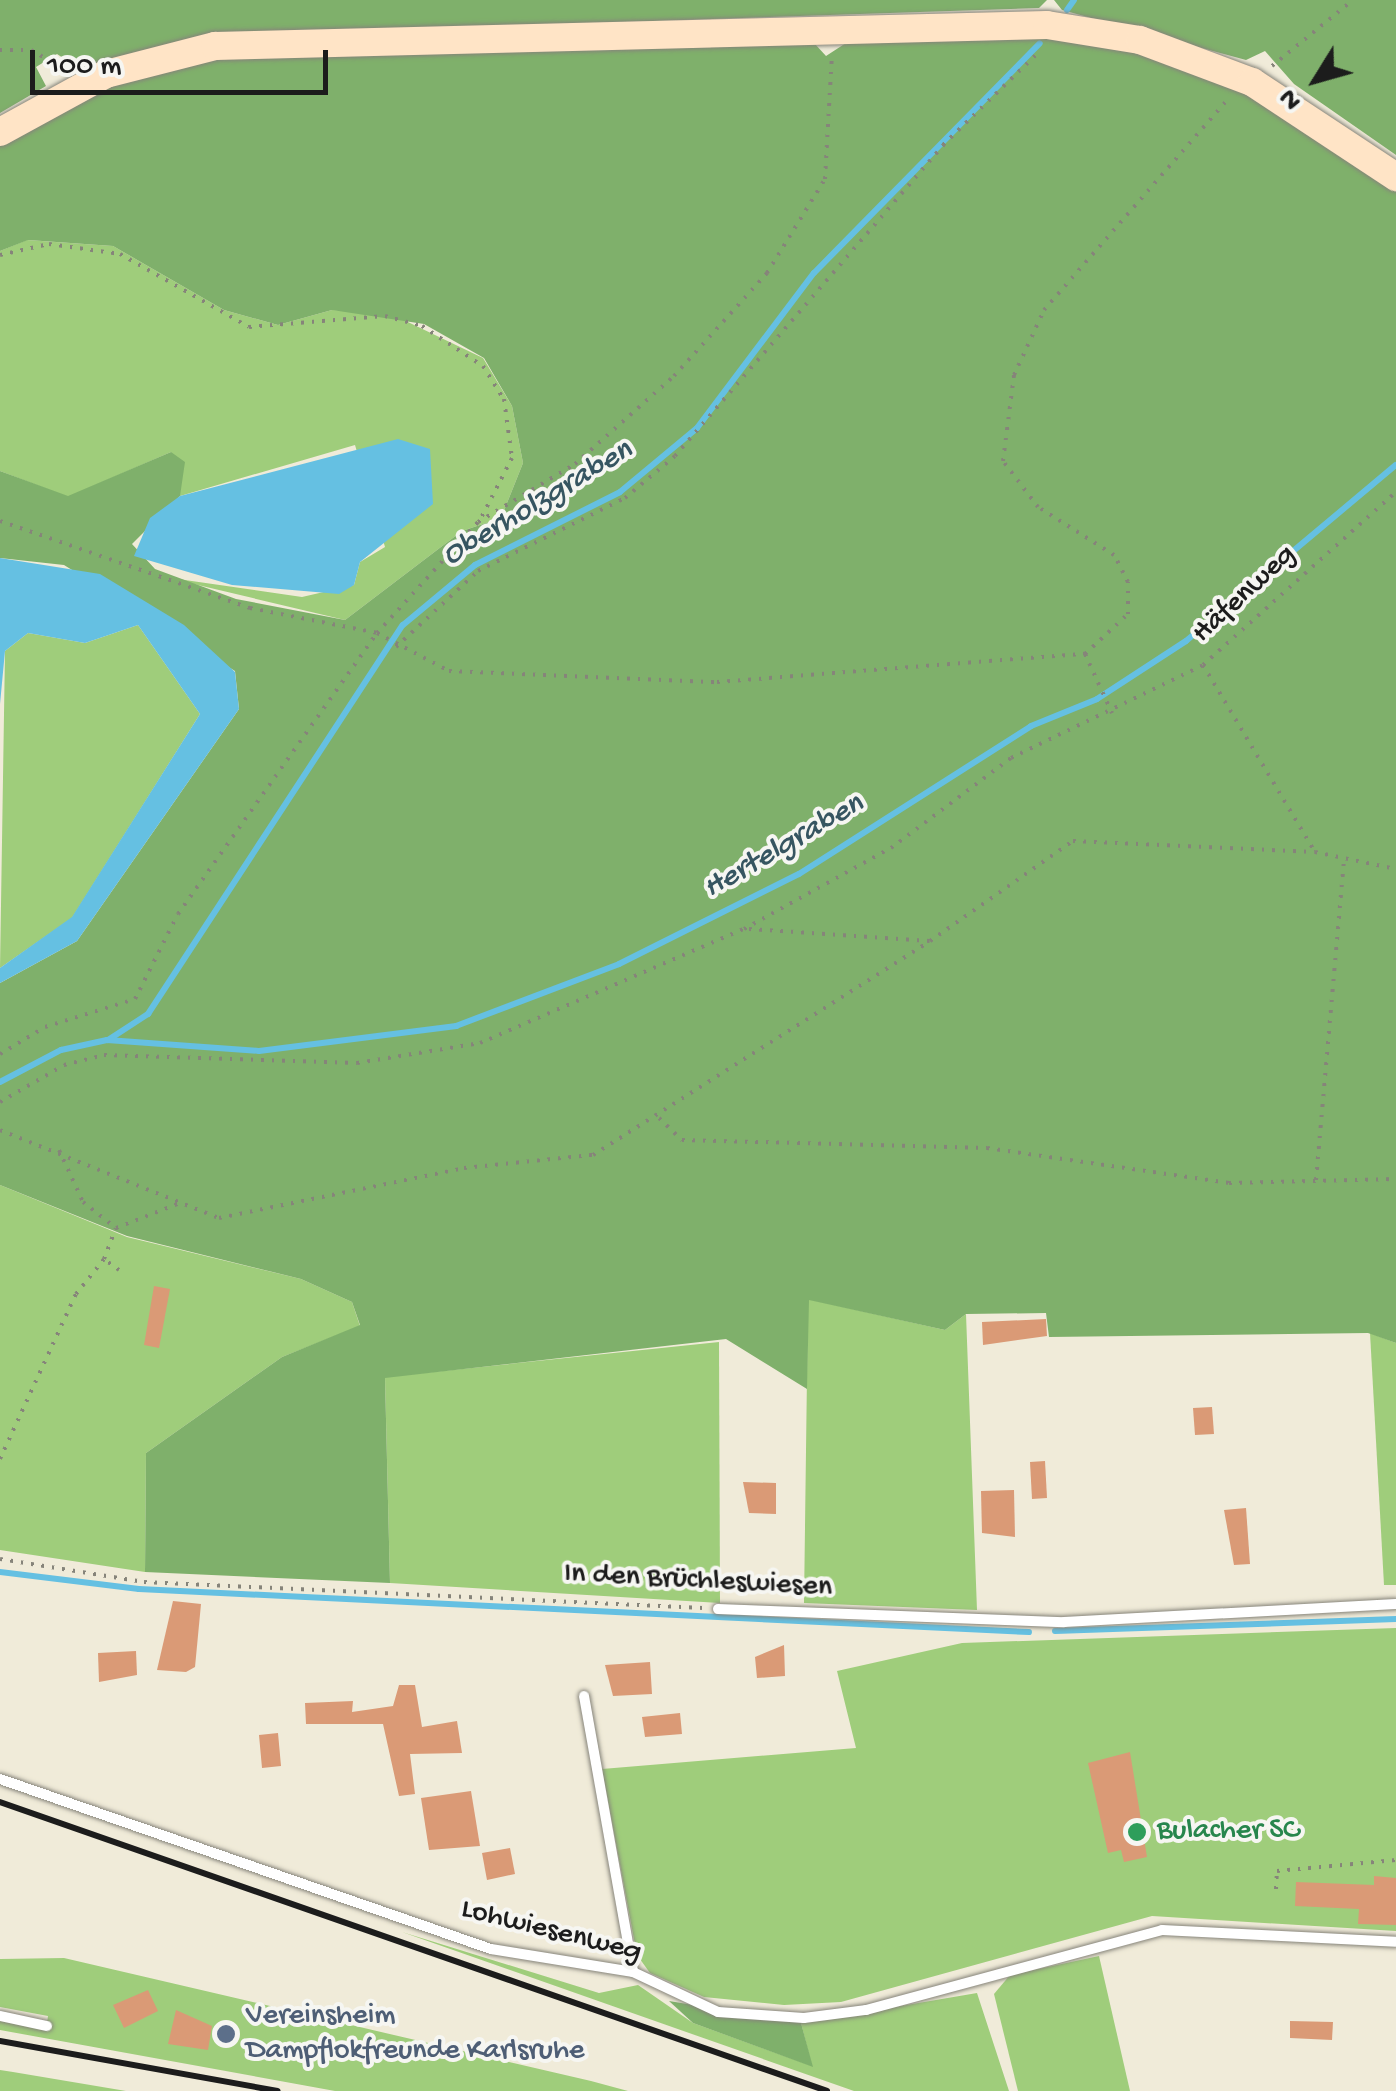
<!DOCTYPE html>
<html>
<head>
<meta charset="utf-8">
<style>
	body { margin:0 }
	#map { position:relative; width:1396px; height:2091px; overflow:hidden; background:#f0ebd9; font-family:"Gochi Hand",sans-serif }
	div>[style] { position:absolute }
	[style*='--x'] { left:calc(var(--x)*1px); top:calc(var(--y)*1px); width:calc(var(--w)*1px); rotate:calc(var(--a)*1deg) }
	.green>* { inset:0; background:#9fcd7b }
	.forest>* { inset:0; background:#7fb06b }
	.water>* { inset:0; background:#65c0e2 }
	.stream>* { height:6px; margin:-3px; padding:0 3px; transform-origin:3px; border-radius:3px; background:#65c0e2 }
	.building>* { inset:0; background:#da9a76 }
	.path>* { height:4px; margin-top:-2px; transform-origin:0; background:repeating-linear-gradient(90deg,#86847a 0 2.5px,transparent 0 10.5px) }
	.roads { filter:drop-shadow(0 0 2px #86847a) drop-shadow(0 0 2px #86847a) }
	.lane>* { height:10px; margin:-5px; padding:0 5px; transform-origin:5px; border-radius:5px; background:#fff }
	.secondary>* { height:28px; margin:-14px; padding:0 14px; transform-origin:14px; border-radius:14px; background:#ffe4c6 }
	.rail>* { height:6px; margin:-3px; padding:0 3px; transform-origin:3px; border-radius:3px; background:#1c1c1c }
	.dots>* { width:28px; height:28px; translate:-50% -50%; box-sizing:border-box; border:5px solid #f6f6f2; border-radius:50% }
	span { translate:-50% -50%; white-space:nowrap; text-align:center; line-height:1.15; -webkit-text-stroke:8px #f6f6f2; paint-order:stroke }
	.street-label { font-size:30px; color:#1c1c1c }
	.leisure-label { font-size:30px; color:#27864d }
	.left { translate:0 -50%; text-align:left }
	.service-label { font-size:30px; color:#4e5e75 }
	.water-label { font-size:32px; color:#365561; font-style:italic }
	.north { position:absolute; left:1266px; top:30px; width:100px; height:100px; -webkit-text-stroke:8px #f6f6f2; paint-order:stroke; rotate:233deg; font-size:28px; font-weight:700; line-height:40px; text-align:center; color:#1c1c1c }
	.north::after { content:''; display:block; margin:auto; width:35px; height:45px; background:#1c1c1c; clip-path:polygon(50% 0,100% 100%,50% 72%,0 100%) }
	.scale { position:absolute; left:30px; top:50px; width:298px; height:45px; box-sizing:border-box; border:5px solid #1c1c1c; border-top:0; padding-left:12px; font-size:30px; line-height:35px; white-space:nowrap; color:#1c1c1c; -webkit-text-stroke:8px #f6f6f2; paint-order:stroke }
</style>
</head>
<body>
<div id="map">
	<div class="green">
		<div style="clip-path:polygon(27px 240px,113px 246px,224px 310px,278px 325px,332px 310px,387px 312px,483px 358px,512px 406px,523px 463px,501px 518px,462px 531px,345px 620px,164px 577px,302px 597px,354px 585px,360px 562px,385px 547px,355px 445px,180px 496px,171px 452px,68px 497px,0 471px,0 251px)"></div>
		<div style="clip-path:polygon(138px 625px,200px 714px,72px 918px,0 968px,5px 651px,28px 633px,85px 643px)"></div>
		<div style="clip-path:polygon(0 1185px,127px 1237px,301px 1279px,352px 1302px,360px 1326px,282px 1357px,146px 1453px,145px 1572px,0 1550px)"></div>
		<div style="clip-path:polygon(808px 1299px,945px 1330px,966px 1314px,977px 1610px,804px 1603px)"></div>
		<div style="clip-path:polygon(1370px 1333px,1396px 1343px,1396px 1585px,1384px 1585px)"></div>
		<div style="clip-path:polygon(719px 1342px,720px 1603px,390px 1583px,385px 1377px)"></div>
		<div style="clip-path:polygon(1396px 1628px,1396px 1931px,1152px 1916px,841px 2002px,784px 2005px,704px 1997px,650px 1973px,637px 1955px,602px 1769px,856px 1748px,837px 1671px,962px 1643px)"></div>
		<div style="clip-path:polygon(402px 1932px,599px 1993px,638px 1985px,693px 2023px,812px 2066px,801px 2023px,977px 1993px,1009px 2091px,854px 2091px)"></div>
		<div style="clip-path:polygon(1099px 1956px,1130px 2091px,1018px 2091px,994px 1994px,1010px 1975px)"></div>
		<div style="clip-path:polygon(64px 1958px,591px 2081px,628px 2091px,335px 2091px,0 2030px,0 2019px,46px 2029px,48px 2016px,0 2007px,0 1959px)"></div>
		<div style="clip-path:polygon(0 2070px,13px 2072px,126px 2091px,0 2091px)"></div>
	</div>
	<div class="forest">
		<div style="clip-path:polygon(0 0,1047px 0,1039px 8px,209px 36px,83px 71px,57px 54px,36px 67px,46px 86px,0 113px)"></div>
		<div style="clip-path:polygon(1054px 0,1396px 0,1396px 155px,1294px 84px,1265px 51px,1246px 60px,1062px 10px)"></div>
		<div style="clip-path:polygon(1034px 36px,1137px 52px,1259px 95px,1396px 192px,1396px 1343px,1368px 1333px,1049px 1337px,1046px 1313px,966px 1314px,945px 1330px,809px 1300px,807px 1389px,726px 1339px,385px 1378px,390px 1583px,145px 1572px,146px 1453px,282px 1357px,360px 1325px,352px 1302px,301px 1279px,127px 1236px,0 1185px,0 983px,77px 941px,239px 709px,235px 671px,64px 565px,0 558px,0 471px,68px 496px,171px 452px,185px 462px,180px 496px,132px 544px,155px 569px,236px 599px,345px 620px,462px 531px,501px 518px,523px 463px,512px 406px,484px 358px,424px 324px,332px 310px,278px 325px,224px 310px,113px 246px,28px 240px,0 251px,0 144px,126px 78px,223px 56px,815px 44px,826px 56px,846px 43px)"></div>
		<div style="clip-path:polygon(669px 2001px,801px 2023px,813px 2067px,693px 2023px)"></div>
	</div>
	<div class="water">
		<div style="clip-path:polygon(398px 439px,430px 449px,433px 504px,360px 562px,354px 585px,339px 594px,232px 585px,134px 556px,150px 518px,180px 496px)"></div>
		<div style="clip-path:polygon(0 558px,100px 574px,184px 625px,235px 672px,239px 709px,77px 941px,0 983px,0 968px,72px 917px,200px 714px,138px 625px,85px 643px,28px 633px,5px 651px,0 704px)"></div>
	</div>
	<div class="stream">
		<div style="--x:1067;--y:10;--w:12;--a:-55"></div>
		<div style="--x:108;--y:1040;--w:48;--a:-33"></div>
		<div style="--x:148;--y:1014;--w:465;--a:-56.8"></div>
		<div style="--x:403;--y:625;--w:94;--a:-39.8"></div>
		<div style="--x:475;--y:565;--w:162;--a:-26.7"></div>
		<div style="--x:620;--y:492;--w:100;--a:-39.7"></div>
		<div style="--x:697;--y:428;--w:194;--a:-53"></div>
		<div style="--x:814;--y:273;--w:322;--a:-45.5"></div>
		<div style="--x:0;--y:1082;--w:69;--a:-27.7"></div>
		<div style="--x:61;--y:1050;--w:47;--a:-12.3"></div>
		<div style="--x:107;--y:1040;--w:152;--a:4.1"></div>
		<div style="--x:259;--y:1051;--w:199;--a:-7.2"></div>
		<div style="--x:456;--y:1026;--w:174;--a:-20.8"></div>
		<div style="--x:619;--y:964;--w:201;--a:-26.6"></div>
		<div style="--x:799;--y:874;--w:275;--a:-32.5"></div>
		<div style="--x:1031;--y:726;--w:71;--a:-22.2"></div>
		<div style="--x:1097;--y:699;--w:106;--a:-33.1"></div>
		<div style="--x:1186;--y:641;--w:274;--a:-40"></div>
		<div style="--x:0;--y:1572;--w:140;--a:7"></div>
		<div style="--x:139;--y:1589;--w:891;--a:2.77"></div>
		<div style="--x:1055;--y:1631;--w:341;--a:-2"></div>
	</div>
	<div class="building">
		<div style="clip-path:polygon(154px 1286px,170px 1289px,159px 1348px,144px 1345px)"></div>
		<div style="clip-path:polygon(1046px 1319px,1047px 1336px,983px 1345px,982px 1322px)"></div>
		<div style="clip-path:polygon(1212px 1407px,1214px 1434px,1195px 1435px,1193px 1408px)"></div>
		<div style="clip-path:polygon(1045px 1461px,1047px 1498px,1032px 1499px,1030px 1462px)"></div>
		<div style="clip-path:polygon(743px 1482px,776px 1483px,776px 1514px,749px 1513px)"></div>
		<div style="clip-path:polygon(1014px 1490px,1015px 1537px,982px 1533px,981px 1491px)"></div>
		<div style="clip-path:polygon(1246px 1508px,1250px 1564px,1234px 1565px,1224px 1510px)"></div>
		<div style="clip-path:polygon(173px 1601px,201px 1604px,195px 1667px,186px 1672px,157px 1670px)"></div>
		<div style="clip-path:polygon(784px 1645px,785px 1676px,757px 1678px,755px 1657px)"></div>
		<div style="clip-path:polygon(136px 1651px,137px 1675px,99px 1682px,98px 1653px)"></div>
		<div style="clip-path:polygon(650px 1662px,652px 1694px,613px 1696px,605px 1665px)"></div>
		<div style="clip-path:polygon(399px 1685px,415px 1685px,422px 1727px,457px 1721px,462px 1753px,410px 1754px,415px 1794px,399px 1796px,383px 1724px,306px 1724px,305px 1703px,353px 1701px,352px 1712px,393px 1706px)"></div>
		<div style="clip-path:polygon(680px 1713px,682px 1734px,645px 1737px,642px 1717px)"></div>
		<div style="clip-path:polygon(278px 1733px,281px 1766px,262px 1768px,259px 1735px)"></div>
		<div style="clip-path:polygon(1130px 1752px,1147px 1857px,1124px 1862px,1121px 1850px,1108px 1853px,1088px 1763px)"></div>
		<div style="clip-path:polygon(471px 1791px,480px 1846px,429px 1850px,421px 1798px)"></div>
		<div style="clip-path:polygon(510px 1848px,515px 1874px,487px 1880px,482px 1853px)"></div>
		<div style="clip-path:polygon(1374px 1876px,1396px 1878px,1396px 1925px,1358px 1924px,1359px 1909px,1295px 1906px,1296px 1882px,1374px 1885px)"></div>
		<div style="clip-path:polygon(148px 1990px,158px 2011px,124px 2028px,113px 2005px)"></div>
		<div style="clip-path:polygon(176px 2010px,212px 2026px,208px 2050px,168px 2044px)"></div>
		<div style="clip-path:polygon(1290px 2021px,1333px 2022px,1332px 2040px,1290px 2038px)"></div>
	</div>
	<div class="path">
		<div style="--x:0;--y:50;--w:31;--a:0"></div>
		<div style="--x:31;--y:50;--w:38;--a:30"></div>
		<div style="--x:1272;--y:66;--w:104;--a:-39.2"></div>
		<div style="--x:0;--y:255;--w:50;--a:-12.7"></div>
		<div style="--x:49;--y:244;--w:72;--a:8"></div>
		<div style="--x:120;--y:254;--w:148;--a:29.5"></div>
		<div style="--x:249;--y:327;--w:136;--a:-4.6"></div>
		<div style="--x:385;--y:316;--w:38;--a:15"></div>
		<div style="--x:422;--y:326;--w:73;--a:33.3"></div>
		<div style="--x:483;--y:366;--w:39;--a:58"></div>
		<div style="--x:504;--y:399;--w:60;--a:82.3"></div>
		<div style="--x:512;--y:458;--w:68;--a:117.3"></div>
		<div style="--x:0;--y:521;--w:265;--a:19.2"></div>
		<div style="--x:250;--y:608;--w:129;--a:11.1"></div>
		<div style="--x:377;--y:633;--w:81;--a:27.8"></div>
		<div style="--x:449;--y:671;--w:268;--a:2.4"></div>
		<div style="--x:717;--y:682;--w:369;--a:-4.4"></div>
		<div style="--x:1085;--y:654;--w:59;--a:-42.9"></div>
		<div style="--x:1128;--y:614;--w:32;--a:-90"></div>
		<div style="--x:1128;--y:582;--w:30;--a:-117"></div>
		<div style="--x:1114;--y:555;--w:90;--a:-147.7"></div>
		<div style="--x:1038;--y:507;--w:58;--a:-127.3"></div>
		<div style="--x:1003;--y:461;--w:87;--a:-82.7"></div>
		<div style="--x:1014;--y:375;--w:72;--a:-65.2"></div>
		<div style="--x:1044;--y:310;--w:281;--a:-48.9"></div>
		<div style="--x:396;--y:647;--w:112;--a:-42.8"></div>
		<div style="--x:478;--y:571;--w:164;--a:-26.4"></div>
		<div style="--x:625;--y:498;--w:65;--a:-40"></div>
		<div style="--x:675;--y:456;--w:411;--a:-49.2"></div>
		<div style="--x:943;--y:145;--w:136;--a:-44.1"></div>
		<div style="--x:1085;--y:654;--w:65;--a:65.4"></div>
		<div style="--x:1203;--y:665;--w:218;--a:59.1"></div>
		<div style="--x:749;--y:929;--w:181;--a:3.8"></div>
		<div style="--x:930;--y:941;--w:174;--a:-35"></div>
		<div style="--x:1073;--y:841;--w:242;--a:2.6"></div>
		<div style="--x:1315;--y:852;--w:83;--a:11.9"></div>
		<div style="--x:0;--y:1054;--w:52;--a:-31"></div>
		<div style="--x:45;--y:1027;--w:94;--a:-17.3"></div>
		<div style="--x:135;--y:999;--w:95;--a:-63.2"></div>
		<div style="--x:178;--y:914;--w:344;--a:-54.7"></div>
		<div style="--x:377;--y:633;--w:150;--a:-47.7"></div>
		<div style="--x:478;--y:522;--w:113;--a:-30.9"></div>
		<div style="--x:575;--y:464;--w:132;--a:-41.6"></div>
		<div style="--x:674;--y:376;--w:139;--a:-47.9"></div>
		<div style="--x:767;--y:273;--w:110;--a:-58.3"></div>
		<div style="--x:825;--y:179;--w:126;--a:-86.8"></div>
		<div style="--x:0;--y:1102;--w:74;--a:-30"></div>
		<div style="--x:64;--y:1065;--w:41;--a:-14"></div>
		<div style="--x:104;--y:1055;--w:253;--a:1.8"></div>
		<div style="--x:357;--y:1063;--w:125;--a:-9.2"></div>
		<div style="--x:480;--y:1043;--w:288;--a:-23.4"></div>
		<div style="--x:744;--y:929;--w:168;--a:-28.9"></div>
		<div style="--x:891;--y:848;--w:150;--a:-36.9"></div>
		<div style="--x:1011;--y:758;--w:213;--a:-25.8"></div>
		<div style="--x:1203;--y:665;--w:259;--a:-41.9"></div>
		<div style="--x:659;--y:1118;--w:32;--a:44"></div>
		<div style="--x:682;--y:1140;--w:305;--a:1.5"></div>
		<div style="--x:987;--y:1148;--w:245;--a:8.2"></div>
		<div style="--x:1229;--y:1183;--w:167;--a:-1.4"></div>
		<div style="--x:0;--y:1130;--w:236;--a:21.9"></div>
		<div style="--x:219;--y:1218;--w:250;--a:-11.5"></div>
		<div style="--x:464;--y:1168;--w:130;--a:-5.8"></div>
		<div style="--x:593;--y:1155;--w:399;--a:-32.4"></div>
		<div style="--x:59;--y:1150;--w:57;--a:65.2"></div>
		<div style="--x:83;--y:1202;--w:42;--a:38.2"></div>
		<div style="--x:1316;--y:1180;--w:323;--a:-85"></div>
		<div style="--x:119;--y:1270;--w:19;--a:-144"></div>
		<div style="--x:104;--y:1259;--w:33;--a:-69"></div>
		<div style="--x:116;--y:1228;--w:69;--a:-21.3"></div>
		<div style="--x:0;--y:1459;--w:182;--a:-65.3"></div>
		<div style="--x:76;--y:1294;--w:45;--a:-51.3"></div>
		<div style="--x:0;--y:1559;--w:146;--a:9.1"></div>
		<div style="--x:144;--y:1582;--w:560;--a:2.66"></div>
		<div style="--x:1276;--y:1889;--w:18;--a:-87"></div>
		<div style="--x:1277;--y:1871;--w:120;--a:-5.3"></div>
	</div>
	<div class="roads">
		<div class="lane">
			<div style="--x:718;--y:1609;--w:346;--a:2.2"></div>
			<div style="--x:1064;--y:1622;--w:332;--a:-3.1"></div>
			<div style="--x:584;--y:1696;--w:280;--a:79.9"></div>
			<div style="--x:0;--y:1779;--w:520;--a:19.1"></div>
			<div style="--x:491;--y:1949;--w:144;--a:9.2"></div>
			<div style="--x:633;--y:1972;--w:94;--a:25.2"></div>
			<div style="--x:718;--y:2012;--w:86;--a:4"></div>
			<div style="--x:804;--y:2018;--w:63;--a:-7.4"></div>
			<div style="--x:866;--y:2010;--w:307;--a:-15.1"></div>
			<div style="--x:1162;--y:1930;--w:234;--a:2.9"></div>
			<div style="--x:0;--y:2016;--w:48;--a:12"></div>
		</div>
		<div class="secondary">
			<div style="--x:0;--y:132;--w:121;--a:-28.7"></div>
			<div style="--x:106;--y:74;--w:113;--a:-14.4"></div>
			<div style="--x:215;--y:46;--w:832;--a:-1.45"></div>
			<div style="--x:1047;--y:25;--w:94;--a:9.2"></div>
			<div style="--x:1140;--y:40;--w:120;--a:20.6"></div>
			<div style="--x:1252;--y:82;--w:173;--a:33.4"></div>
		</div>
	</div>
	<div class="rail">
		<div style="--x:0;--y:1802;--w:876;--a:19.26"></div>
		<div style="--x:0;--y:2041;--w:282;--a:10.2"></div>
	</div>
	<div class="dots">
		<div style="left:1137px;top:1832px;background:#2e9e5b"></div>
		<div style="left:226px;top:2034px;background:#5c6f8a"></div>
	</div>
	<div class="street-label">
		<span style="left:1245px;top:595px;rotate:-43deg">Häfenweg</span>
		<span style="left:698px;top:1582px;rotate:3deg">In den Brüchleswiesen</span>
		<span style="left:551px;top:1932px;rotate:14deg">Lohwiesenweg</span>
	</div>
	<div class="leisure-label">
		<span class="left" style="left:1157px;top:1832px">Bulacher SC</span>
	</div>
	<div class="service-label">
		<span class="left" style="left:246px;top:2034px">Vereinsheim<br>Dampflokfreunde Karlsruhe</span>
	</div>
	<div class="water-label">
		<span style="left:538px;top:504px;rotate:-31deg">Oberholzgraben</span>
		<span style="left:784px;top:847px;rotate:-30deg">Hertelgraben</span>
	</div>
	<div class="north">N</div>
	<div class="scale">100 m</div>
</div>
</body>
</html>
